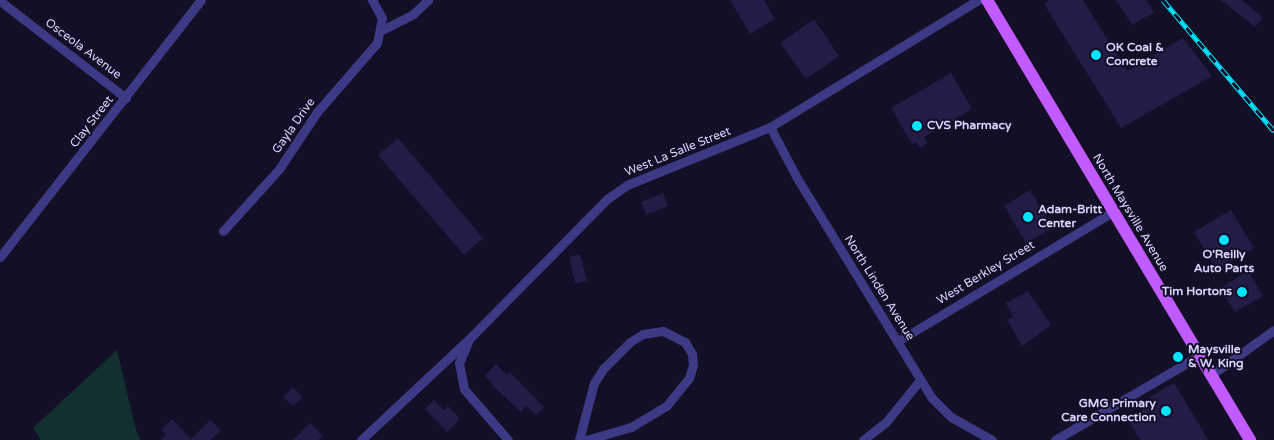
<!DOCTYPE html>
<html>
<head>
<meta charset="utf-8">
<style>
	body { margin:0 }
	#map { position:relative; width:1274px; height:440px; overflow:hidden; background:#130f26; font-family:"Varela Round",sans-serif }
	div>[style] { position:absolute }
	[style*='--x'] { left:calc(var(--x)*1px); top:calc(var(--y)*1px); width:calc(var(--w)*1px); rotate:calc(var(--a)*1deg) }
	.green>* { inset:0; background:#12302f }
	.building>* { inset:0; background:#241b47 }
	.minor>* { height:9px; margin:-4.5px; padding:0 4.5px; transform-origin:4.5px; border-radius:4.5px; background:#3d3a85 }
	.primary>* { height:12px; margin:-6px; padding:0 6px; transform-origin:6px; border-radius:6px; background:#c25bff }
	.rail>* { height:5px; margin-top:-2.5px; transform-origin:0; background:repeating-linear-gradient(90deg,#130f26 0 9px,#00e5ff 0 18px); box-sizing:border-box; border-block:1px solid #00e5ff }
	.dots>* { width:14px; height:14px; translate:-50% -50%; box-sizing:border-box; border:2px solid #130f26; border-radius:50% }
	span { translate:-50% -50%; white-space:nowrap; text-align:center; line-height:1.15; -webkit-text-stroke:4px #130f26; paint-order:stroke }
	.poi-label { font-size:12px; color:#d9d4ff; font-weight:700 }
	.left { translate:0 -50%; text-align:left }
	.right { translate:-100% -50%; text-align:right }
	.street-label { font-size:12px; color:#d9d4ff }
</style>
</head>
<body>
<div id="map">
	<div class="green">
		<div style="clip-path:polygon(117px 350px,136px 430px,141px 440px,41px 440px,33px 428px)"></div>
	</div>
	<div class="building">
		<div style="clip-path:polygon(730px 0,764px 0,775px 19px,750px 34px)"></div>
		<div style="clip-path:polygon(1050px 0,1083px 0,1127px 71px,1183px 38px,1212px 76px,1121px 128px,1044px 4px)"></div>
		<div style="clip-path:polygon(1116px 0,1146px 0,1154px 12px,1132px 25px)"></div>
		<div style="clip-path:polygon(1221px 0,1242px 0,1263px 18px,1255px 27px)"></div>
		<div style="clip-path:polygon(814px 19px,839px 56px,806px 79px,780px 43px)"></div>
		<div style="clip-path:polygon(951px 73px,972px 109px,924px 137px,927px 143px,920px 148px,916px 142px,912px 144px,891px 108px)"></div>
		<div style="clip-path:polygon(398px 138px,483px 238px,464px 255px,378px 155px)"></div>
		<div style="clip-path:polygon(1030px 190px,1053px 228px,1026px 243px,1004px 206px)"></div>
		<div style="clip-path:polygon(663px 193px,668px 206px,646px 215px,641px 202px)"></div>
		<div style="clip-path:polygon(1231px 210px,1254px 248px,1217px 270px,1194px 232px)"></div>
		<div style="clip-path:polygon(580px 254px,587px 281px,575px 284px,569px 257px)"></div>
		<div style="clip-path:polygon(1248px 271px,1263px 296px,1235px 312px,1220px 288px)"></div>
		<div style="clip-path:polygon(1028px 291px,1051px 325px,1022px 346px,1007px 320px,1013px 317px,1006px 303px)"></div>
		<div style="clip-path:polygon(496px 364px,507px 375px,510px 372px,544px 407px,536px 415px,526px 406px,521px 412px,494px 387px,485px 375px)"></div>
		<div style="clip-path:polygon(1174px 383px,1197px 421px,1208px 440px,1140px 440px,1127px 419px,1154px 403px,1150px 397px)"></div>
		<div style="clip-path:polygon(293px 387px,303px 397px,293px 406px,283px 397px)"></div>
		<div style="clip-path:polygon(434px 400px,443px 410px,448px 406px,457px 415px,459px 420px,447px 432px,425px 409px)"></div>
		<div style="clip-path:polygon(172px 419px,191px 439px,210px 420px,221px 430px,211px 440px,160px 440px,166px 435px,161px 430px)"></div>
		<div style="clip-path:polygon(310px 423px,323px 436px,318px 440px,293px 440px)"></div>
	</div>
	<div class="minor">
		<div style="--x:0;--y:1;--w:159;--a:37.6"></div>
		<div style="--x:380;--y:31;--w:37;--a:-27"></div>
		<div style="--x:413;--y:14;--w:21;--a:-43"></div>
		<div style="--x:770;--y:127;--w:58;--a:62.1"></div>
		<div style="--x:797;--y:178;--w:258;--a:58.5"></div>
		<div style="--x:932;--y:398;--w:27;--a:45"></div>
		<div style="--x:951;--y:417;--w:47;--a:29.3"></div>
		<div style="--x:223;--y:231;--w:84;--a:-47.9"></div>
		<div style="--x:279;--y:169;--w:69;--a:-56.3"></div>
		<div style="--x:317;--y:112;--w:91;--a:-49"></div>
		<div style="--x:377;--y:43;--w:25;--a:-79"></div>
		<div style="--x:382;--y:18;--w:21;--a:-119"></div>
		<div style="--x:0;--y:257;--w:326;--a:-52"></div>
		<div style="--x:898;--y:341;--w:251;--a:-31"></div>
		<div style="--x:468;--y:342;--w:23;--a:113"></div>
		<div style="--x:459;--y:363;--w:26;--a:79"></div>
		<div style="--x:464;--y:389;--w:67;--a:49.2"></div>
		<div style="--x:1211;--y:375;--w:77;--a:-35.5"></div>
		<div style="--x:361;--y:440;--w:148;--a:-43.1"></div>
		<div style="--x:469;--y:339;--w:197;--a:-45.4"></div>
		<div style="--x:607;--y:199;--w:24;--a:-35"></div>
		<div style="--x:627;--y:185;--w:154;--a:-22.1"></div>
		<div style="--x:770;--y:127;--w:244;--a:-31.4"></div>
		<div style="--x:579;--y:440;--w:59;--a:-75.3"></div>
		<div style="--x:594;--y:383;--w:17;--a:-57"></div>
		<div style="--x:603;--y:369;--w:38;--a:-45"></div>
		<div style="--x:630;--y:342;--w:15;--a:-32"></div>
		<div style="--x:643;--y:334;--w:20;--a:-9"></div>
		<div style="--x:663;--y:331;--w:25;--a:27"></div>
		<div style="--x:685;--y:342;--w:14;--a:60"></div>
		<div style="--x:692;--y:354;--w:11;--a:85"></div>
		<div style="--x:693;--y:365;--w:14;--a:107"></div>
		<div style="--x:689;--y:378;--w:36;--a:129"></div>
		<div style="--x:666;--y:406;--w:41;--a:149"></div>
		<div style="--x:631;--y:427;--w:47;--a:163.9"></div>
		<div style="--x:863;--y:440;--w:29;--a:-38"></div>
		<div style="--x:886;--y:422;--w:54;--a:-51"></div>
		<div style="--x:1055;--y:440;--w:167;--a:-30.3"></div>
	</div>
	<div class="primary">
		<div style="--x:987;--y:0;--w:513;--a:59.13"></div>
	</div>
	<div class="rail">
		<div style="--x:1163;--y:0;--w:172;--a:49.7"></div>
	</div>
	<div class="dots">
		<div style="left:1096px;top:55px;background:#00e5ff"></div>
		<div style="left:917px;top:126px;background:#00e5ff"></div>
		<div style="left:1028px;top:217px;background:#00e5ff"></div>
		<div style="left:1224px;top:240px;background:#00e5ff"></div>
		<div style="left:1242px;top:292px;background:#00e5ff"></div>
		<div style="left:1178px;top:357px;background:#00e5ff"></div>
		<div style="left:1166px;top:411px;background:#00e5ff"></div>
	</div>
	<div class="poi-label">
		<span class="left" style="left:1106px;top:55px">OK Coal &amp;<br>Concrete</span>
		<span class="left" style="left:927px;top:126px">CVS Pharmacy</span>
		<span class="left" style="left:1038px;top:217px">Adam-Britt<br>Center</span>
		<span style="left:1224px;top:262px">O'Reilly<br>Auto Parts</span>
		<span class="right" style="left:1232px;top:292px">Tim Hortons</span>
		<span class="left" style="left:1188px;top:357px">Maysville<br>&amp; W. King</span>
		<span class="right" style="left:1156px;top:411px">GMG Primary<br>Care Connection</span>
	</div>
	<div class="street-label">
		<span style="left:83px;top:49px;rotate:37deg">Osceola Avenue</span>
		<span style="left:92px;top:122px;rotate:-52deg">Clay Street</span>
		<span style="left:294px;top:126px;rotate:-55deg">Gayla Drive</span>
		<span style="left:678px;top:152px;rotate:-22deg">West La Salle Street</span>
		<span style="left:1130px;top:213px;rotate:59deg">North Maysville Avenue</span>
		<span style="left:986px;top:273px;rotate:-31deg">West Berkley Street</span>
		<span style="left:879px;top:288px;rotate:58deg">North Linden Avenue</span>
	</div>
</div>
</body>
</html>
